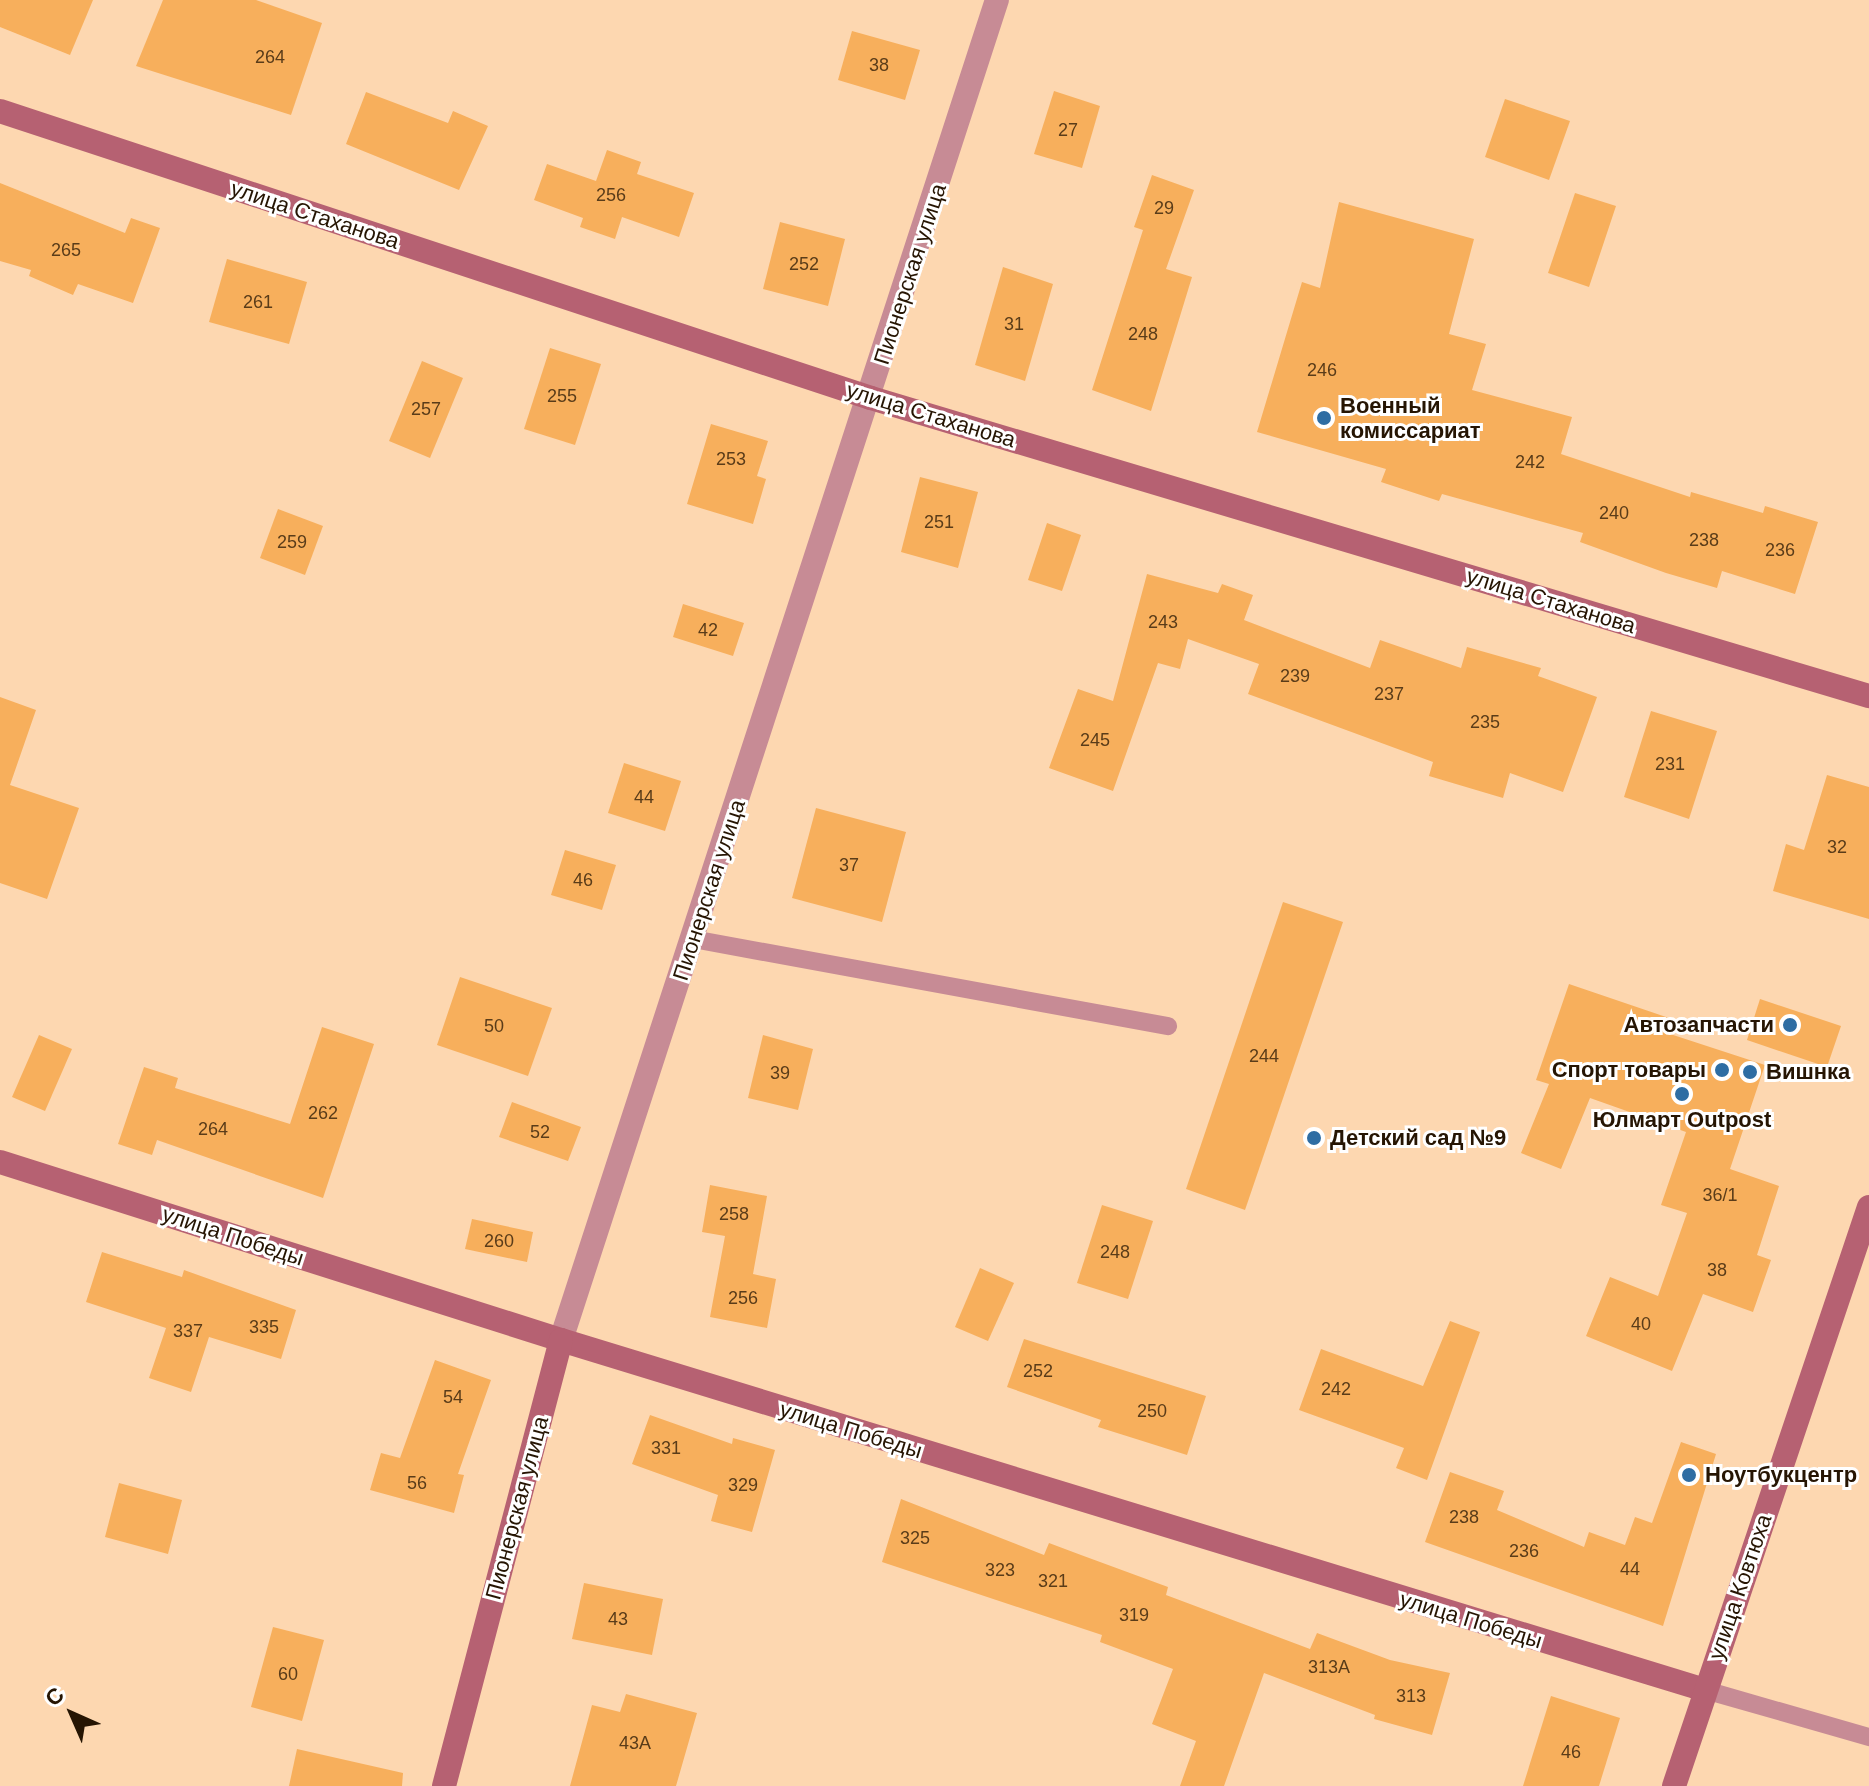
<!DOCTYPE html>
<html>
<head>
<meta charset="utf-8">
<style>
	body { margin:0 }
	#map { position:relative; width:1869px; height:1786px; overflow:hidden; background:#fdd7b0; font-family:Arial,sans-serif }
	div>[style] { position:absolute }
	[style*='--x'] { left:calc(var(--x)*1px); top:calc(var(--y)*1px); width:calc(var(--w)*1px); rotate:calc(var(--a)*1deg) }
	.building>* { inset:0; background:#f7af5c }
	.lane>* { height:18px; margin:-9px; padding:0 9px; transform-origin:9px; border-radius:9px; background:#c78b95 }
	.street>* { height:24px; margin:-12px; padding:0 12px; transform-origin:12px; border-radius:12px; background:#c78b95 }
	.secondary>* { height:24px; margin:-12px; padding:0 12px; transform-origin:12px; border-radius:12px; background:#b66172 }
	.dots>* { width:22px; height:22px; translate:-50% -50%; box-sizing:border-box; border:4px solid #fff; border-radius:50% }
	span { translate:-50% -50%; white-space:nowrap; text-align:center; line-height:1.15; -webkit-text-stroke:6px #fff; paint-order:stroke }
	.number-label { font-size:18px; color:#5a3c19 }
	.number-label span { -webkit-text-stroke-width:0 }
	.street-label { font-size:22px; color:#261503 }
	.poi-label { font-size:22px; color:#261503; font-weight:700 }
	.left { translate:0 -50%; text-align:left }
	.right { translate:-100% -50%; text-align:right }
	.north { position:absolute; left:32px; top:1674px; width:80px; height:80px; -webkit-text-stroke:6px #fff; paint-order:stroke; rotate:315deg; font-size:22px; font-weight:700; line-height:32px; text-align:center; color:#261503 }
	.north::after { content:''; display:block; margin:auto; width:28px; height:36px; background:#261503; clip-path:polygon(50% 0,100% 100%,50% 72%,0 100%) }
</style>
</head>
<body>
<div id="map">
	<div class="building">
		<div style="clip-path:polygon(0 0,93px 0,70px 55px,0 27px)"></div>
		<div style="clip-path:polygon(163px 0,256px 0,322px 23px,291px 115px,136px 66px)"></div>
		<div style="clip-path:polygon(852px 31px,920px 50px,905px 100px,838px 80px)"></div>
		<div style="clip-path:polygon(1054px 91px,1100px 106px,1082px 168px,1034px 154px)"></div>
		<div style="clip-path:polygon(366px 92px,448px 123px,453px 111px,488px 126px,459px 190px,346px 144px)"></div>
		<div style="clip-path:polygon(1505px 99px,1570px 121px,1549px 180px,1485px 157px)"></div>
		<div style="clip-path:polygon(607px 150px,641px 162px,637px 174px,694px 193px,679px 237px,622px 217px,615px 239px,580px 227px,583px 218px,534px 200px,547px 164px,596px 181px)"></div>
		<div style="clip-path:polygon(1152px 175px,1194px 190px,1166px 269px,1192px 277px,1151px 411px,1092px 390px,1143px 230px,1134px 227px)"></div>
		<div style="clip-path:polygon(0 183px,125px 233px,131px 218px,160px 228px,133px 303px,78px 284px,73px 295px,29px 276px,31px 270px,0 261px)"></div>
		<div style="clip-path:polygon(1575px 193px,1616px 206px,1589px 287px,1548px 273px)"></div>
		<div style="clip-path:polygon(1339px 202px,1474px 239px,1449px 334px,1486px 344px,1472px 390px,1572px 417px,1561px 454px,1690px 497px,1691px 492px,1763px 513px,1765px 506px,1818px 522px,1795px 594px,1722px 571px,1717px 588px,1666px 573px,1580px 542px,1583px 533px,1442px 494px,1439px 501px,1381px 482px,1386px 469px,1257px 432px,1302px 282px,1320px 288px)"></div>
		<div style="clip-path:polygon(780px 222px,845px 239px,828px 306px,763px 289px)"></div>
		<div style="clip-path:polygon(227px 259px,307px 282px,289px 344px,209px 322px)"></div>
		<div style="clip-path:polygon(1003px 267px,1053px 284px,1025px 381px,975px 365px)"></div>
		<div style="clip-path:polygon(550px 348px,601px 364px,575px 445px,524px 429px)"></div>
		<div style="clip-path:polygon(422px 361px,463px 378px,430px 458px,389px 441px)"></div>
		<div style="clip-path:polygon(711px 424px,768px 441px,757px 476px,766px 479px,753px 524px,687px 504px)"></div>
		<div style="clip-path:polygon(920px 477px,978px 492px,958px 568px,901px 552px)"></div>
		<div style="clip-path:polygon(278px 509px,323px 526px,305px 575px,260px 558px)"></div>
		<div style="clip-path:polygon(1047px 523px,1081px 535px,1062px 591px,1028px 580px)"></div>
		<div style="clip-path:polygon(1147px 574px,1218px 593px,1222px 584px,1253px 595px,1244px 620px,1370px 668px,1380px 640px,1461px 668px,1467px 647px,1541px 668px,1538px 676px,1597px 697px,1563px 792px,1510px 773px,1503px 798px,1429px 776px,1433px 762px,1248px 694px,1259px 664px,1188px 639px,1180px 669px,1158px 663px,1113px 791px,1049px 768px,1078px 689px,1113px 701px)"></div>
		<div style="clip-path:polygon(683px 604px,744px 623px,733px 656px,673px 637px)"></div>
		<div style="clip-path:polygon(0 697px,36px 710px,10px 785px,79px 808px,47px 899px,0 883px)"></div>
		<div style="clip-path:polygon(1651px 711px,1717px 731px,1689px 819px,1624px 797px)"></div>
		<div style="clip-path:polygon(624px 763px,681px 781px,665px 831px,608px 813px)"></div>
		<div style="clip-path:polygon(1827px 775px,1869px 787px,1869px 919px,1773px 891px,1786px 844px,1804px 850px)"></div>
		<div style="clip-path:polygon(816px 808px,906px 832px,882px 922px,792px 898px)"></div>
		<div style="clip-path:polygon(565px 850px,616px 865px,602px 910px,551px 895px)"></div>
		<div style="clip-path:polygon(1283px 902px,1343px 922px,1245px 1210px,1186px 1189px)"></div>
		<div style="clip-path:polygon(460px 977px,552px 1008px,528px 1076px,437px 1045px)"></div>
		<div style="clip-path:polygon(1569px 984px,1669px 1018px,1664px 1032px,1765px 1065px,1730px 1169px,1779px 1186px,1757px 1255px,1771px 1260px,1753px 1312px,1703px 1294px,1672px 1371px,1586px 1336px,1610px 1277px,1658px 1296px,1687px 1213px,1661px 1205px,1686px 1132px,1590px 1098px,1561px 1169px,1521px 1153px,1549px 1084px,1536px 1080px)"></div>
		<div style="clip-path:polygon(1760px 999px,1841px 1026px,1827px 1067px,1747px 1040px)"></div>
		<div style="clip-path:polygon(322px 1027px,374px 1044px,323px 1198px,157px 1140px,152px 1155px,118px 1144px,144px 1067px,178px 1078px,175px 1088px,290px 1124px)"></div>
		<div style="clip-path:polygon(39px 1035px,72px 1049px,45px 1111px,12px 1097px)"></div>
		<div style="clip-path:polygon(763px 1035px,813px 1049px,798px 1110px,748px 1098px)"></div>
		<div style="clip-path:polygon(512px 1102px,581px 1127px,568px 1161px,499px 1137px)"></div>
		<div style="clip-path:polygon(710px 1185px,767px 1196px,753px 1274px,776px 1279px,767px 1328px,710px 1317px,725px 1236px,702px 1232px)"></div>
		<div style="clip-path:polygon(1102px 1205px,1153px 1221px,1128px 1299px,1077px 1283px)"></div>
		<div style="clip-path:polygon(472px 1219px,533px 1232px,527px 1262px,465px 1249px)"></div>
		<div style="clip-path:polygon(102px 1252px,182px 1277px,184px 1270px,296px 1310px,281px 1359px,209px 1337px,191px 1392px,149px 1378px,166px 1328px,86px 1302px)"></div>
		<div style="clip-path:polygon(980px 1268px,1014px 1283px,988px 1341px,955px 1327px)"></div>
		<div style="clip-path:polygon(1450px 1321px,1480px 1332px,1427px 1480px,1396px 1468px,1404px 1448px,1299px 1410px,1321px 1349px,1423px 1386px)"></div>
		<div style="clip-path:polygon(1024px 1339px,1206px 1396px,1187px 1455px,1098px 1427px,1101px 1420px,1007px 1387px)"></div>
		<div style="clip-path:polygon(435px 1360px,491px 1380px,458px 1474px,464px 1475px,454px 1513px,370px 1490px,381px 1453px,400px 1458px)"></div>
		<div style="clip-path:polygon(650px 1415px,732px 1444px,733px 1438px,775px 1450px,752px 1532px,711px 1521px,718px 1495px,632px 1464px)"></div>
		<div style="clip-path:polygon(1681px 1442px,1716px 1454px,1663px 1626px,1425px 1542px,1450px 1472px,1504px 1491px,1497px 1510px,1584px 1547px,1589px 1532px,1625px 1545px,1635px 1517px,1652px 1523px)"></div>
		<div style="clip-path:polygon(119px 1483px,182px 1500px,168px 1554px,105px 1537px)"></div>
		<div style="clip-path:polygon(901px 1499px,1044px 1555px,1049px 1543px,1081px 1555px,1168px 1587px,1166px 1595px,1310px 1649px,1317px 1633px,1390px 1660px,1450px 1673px,1432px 1735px,1374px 1719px,1375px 1715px,1264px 1673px,1224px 1786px,1180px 1786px,1196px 1741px,1152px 1724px,1173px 1669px,1100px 1642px,1102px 1635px,882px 1562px)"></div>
		<div style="clip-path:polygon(584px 1583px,663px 1599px,652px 1655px,572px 1639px)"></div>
		<div style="clip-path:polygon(273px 1627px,324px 1640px,302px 1721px,251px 1707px)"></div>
		<div style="clip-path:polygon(626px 1694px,697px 1713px,676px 1786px,570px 1786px,592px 1705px,620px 1712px)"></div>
		<div style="clip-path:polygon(1551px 1696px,1620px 1718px,1599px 1786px,1523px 1786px)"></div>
		<div style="clip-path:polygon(297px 1749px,403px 1773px,402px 1786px,289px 1786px)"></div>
	</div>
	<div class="lane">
		<div style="--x:693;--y:939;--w:483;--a:10.4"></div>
		<div style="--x:1705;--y:1690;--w:171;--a:16"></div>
	</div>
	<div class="street">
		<div style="--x:561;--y:1340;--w:1409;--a:-71.98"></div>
	</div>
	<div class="secondary">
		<div style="--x:0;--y:111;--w:917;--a:18.24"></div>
		<div style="--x:871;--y:398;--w:1042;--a:16.63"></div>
		<div style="--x:0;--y:1162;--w:589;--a:17.6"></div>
		<div style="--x:561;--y:1340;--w:1196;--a:17.01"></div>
		<div style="--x:444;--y:1786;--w:461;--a:-75.3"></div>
		<div style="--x:1674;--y:1786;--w:611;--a:-71.39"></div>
	</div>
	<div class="dots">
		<div style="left:1324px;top:418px;background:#2e6da3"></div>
		<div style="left:1790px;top:1025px;background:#2e6da3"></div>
		<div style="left:1722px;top:1070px;background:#2e6da3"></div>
		<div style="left:1750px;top:1072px;background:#2e6da3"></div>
		<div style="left:1682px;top:1094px;background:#2e6da3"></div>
		<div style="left:1314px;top:1138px;background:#2e6da3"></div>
		<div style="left:1689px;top:1475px;background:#2e6da3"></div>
	</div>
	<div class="number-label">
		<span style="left:270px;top:57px">264</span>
		<span style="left:879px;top:65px">38</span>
		<span style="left:1068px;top:130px">27</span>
		<span style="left:611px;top:195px">256</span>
		<span style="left:1164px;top:208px">29</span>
		<span style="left:66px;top:250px">265</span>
		<span style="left:804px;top:264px">252</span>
		<span style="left:258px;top:302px">261</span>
		<span style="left:1014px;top:324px">31</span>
		<span style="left:1143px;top:334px">248</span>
		<span style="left:1322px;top:370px">246</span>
		<span style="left:562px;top:396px">255</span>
		<span style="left:426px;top:409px">257</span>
		<span style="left:731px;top:459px">253</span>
		<span style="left:1530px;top:462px">242</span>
		<span style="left:1614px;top:513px">240</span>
		<span style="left:939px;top:522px">251</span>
		<span style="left:1704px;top:540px">238</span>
		<span style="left:292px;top:542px">259</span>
		<span style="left:1780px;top:550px">236</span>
		<span style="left:1163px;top:622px">243</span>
		<span style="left:708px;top:630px">42</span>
		<span style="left:1295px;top:676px">239</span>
		<span style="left:1389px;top:694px">237</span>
		<span style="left:1485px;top:722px">235</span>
		<span style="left:1095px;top:740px">245</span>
		<span style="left:1670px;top:764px">231</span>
		<span style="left:644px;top:797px">44</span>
		<span style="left:1837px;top:847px">32</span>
		<span style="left:849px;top:865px">37</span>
		<span style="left:583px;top:880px">46</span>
		<span style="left:494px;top:1026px">50</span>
		<span style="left:1264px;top:1056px">244</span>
		<span style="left:780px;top:1073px">39</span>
		<span style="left:323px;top:1113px">262</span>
		<span style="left:213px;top:1129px">264</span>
		<span style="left:540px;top:1132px">52</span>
		<span style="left:1720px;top:1195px">36/1</span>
		<span style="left:734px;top:1214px">258</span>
		<span style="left:499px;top:1241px">260</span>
		<span style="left:1115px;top:1252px">248</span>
		<span style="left:1717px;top:1270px">38</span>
		<span style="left:743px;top:1298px">256</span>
		<span style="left:1641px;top:1324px">40</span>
		<span style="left:264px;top:1327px">335</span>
		<span style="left:188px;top:1331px">337</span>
		<span style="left:1038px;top:1371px">252</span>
		<span style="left:1336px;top:1389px">242</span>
		<span style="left:453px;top:1397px">54</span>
		<span style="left:1152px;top:1411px">250</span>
		<span style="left:666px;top:1448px">331</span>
		<span style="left:417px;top:1483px">56</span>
		<span style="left:743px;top:1485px">329</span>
		<span style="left:1464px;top:1517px">238</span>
		<span style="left:915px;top:1538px">325</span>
		<span style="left:1524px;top:1551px">236</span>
		<span style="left:1630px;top:1569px">44</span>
		<span style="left:1000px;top:1570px">323</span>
		<span style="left:1053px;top:1581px">321</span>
		<span style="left:1134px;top:1615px">319</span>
		<span style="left:618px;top:1619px">43</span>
		<span style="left:1329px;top:1667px">313А</span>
		<span style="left:288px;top:1674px">60</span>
		<span style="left:1411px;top:1696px">313</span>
		<span style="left:635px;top:1743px">43А</span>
		<span style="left:1571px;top:1752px">46</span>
	</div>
	<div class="street-label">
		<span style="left:315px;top:215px;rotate:18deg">улица Стаханова</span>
		<span style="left:910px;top:274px;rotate:-72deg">Пионерская улица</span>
		<span style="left:931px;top:415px;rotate:17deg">улица Стаханова</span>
		<span style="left:1551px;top:601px;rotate:17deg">улица Стаханова</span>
		<span style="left:709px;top:890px;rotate:-72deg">Пионерская улица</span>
		<span style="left:233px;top:1236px;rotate:18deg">улица Победы</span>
		<span style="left:851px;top:1430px;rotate:17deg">улица Победы</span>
		<span style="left:517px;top:1508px;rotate:-75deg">Пионерская улица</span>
		<span style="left:1740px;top:1587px;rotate:-71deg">улица Ковтюха</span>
		<span style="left:1471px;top:1620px;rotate:17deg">улица Победы</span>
	</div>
	<div class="poi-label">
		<span class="left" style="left:1340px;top:418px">Военный<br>комиссариат</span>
		<span class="right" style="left:1774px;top:1025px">Автозапчасти</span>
		<span class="right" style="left:1706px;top:1070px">Спорт товары</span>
		<span class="left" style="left:1766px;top:1072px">Вишнка</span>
		<span style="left:1682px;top:1120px">Юлмарт Outpost</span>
		<span class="left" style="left:1330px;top:1138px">Детский сад №9</span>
		<span class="left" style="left:1705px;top:1475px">Ноутбукцентр</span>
	</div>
	<div class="north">С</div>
</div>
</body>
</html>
